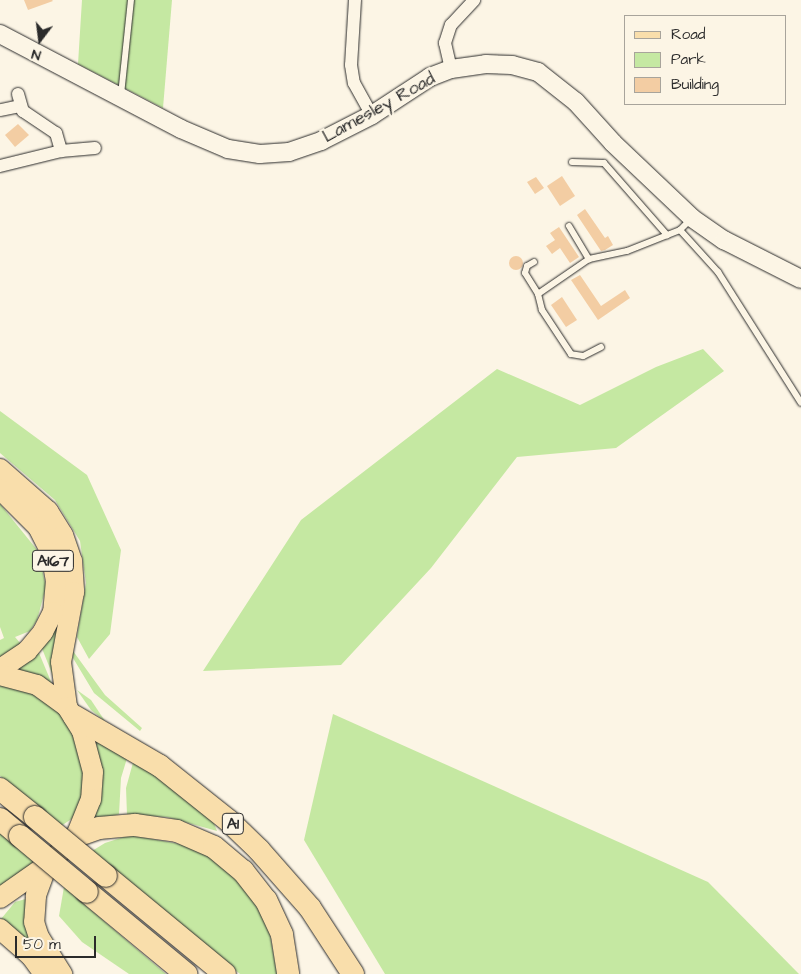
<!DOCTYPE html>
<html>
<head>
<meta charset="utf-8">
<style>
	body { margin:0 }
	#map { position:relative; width:801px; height:974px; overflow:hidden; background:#fcf5e5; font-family:"Architects Daughter",sans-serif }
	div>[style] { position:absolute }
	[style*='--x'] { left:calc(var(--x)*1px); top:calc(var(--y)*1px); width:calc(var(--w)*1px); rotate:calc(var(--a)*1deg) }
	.green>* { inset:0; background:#c5e8a2 }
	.building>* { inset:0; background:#f3cda3 }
	.round { border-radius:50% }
	.roads { filter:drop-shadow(0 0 1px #2b2b2b) drop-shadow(0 0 1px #2b2b2b) }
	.lane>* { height:6px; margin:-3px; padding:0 3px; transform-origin:3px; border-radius:3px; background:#fcf5e5 }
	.street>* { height:12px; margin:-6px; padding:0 6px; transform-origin:6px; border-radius:6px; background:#fcf5e5 }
	.secondary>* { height:18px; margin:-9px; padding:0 9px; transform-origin:9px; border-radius:9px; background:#fcf5e5 }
	.primary>* { height:20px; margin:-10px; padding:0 10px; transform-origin:10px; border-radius:10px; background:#f9deab }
	.highway>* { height:22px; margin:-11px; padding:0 11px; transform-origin:11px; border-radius:11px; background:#f9deab }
	.bridges { filter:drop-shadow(0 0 1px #2b2b2b) drop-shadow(0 0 1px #2b2b2b) }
	.highway-bridge>* { height:22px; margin:-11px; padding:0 11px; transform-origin:11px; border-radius:11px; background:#f9deab }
	span { translate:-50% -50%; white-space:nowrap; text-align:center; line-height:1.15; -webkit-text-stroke:4.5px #fcf5e5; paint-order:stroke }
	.shield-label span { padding:1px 4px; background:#fcf5e5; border:1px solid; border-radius:4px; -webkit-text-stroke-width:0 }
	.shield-label { font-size:16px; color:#2b2b2b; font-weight:700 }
	.street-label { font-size:18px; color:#2b2b2b }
	.legend { position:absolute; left:624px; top:15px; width:162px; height:90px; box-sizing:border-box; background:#fcf5e5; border:1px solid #a8a49b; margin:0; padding:6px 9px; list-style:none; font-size:15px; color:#2b2b2b }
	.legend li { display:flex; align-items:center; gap:10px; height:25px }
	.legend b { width:25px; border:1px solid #a8a49b }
	.north { position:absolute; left:15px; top:15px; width:50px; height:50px; -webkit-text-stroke:4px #fcf5e5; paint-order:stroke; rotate:195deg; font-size:14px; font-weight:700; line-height:20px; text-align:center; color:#2b2b2b }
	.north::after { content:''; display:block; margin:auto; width:18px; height:22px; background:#2b2b2b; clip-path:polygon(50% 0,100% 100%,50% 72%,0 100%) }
	.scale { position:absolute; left:15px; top:936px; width:81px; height:22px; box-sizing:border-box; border:2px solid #2b2b2b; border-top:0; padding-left:6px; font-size:15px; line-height:18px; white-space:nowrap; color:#2b2b2b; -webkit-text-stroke:4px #fcf5e5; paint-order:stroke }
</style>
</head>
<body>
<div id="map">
	<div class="green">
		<div style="clip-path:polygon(82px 0,172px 0,163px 108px,78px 64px)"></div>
		<div style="clip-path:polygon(703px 349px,724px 371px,616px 448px,517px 457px,431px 568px,341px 665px,203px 671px,301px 520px,497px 369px,580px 405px,656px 367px)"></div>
		<div style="clip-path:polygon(0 411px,87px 475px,121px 550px,110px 634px,89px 659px,77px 637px,86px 583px,80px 541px,55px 500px,0 453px)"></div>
		<div style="clip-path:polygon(0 504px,38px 551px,46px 587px,37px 620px,30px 631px,15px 637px,21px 644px,0 657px,0 640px,4px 638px,0 627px)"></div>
		<div style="clip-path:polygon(67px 561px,53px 676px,41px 646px,63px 587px)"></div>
		<div style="clip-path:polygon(37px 650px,39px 653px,52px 684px,13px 668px)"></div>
		<div style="clip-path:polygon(73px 651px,105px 695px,142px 728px,140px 731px,94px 693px,73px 658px)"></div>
		<div style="clip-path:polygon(0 682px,21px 686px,67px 718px,85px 758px,84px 797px,76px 816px,61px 826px,0 776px)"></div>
		<div style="clip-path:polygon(77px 690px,91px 700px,105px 721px,91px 710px)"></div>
		<div style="clip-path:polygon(333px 714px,708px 882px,799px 974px,385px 974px,304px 840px)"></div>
		<div style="clip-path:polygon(95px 737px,128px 755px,121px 778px,119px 814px,94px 822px,102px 776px)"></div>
		<div style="clip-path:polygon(134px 759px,213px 821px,217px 831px,167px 817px,127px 815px,126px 788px)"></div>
		<div style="clip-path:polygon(0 833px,34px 862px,0 889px)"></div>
		<div style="clip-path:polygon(130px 835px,185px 845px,207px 855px,229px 871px,249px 891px,269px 929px,277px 974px,240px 974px,92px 851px,105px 843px)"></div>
		<div style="clip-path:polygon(64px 887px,166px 974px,129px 974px,82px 942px,59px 916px)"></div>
		<div style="clip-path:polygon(29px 898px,51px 966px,19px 932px,1px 919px,15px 902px)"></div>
	</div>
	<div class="building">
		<div style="clip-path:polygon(24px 0,52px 0,53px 1px,28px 10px)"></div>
		<div style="clip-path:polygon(18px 124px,29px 135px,15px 147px,5px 135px)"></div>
		<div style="clip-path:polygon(562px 176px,575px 196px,560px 206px,547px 186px)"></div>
		<div style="clip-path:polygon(536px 177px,544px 188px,535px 194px,527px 182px)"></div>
		<div style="clip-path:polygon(585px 209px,605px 238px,608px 236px,613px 245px,605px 250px,601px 251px,577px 215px)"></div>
		<div style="clip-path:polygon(559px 227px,579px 257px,570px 263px,560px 248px,552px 254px,546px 246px,555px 240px,550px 233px)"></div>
		<div class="round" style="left:509px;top:256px;width:14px;height:14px"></div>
		<div style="clip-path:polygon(580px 275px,601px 306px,625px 290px,630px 298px,598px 320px,571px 280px)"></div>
		<div style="clip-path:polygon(562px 297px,577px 320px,566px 327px,551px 305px)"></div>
	</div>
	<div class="roads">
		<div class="lane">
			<div style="--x:121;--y:95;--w:96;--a:-84"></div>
			<div style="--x:572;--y:162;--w:32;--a:2"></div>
			<div style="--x:604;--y:163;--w:96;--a:48.8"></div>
			<div style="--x:569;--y:226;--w:39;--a:59"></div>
			<div style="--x:680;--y:230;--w:57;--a:47.9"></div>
			<div style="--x:718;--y:272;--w:155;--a:57.6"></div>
			<div style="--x:534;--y:262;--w:8;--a:150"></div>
			<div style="--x:527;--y:266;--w:7;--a:106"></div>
			<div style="--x:525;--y:273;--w:25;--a:58"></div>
			<div style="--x:601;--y:347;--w:20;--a:153"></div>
			<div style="--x:583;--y:356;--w:12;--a:-171"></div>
			<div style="--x:571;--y:354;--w:53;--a:-123.4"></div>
			<div style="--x:542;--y:310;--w:16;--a:-104"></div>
			<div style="--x:538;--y:294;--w:62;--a:-34.5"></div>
			<div style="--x:589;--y:259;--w:39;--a:-12"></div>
			<div style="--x:627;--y:251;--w:57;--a:-21.6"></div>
			<div style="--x:680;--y:230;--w:16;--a:-45"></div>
		</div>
		<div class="street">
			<div style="--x:355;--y:0;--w:65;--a:93.5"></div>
			<div style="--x:351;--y:65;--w:18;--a:81"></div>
			<div style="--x:354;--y:83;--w:37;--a:61"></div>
			<div style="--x:451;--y:69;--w:27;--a:-103"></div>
			<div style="--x:445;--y:43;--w:19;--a:-72"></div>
			<div style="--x:451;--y:25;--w:34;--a:-47"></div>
			<div style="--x:18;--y:94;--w:18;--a:74"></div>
			<div style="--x:23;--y:111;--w:40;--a:34"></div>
			<div style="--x:56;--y:133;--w:19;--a:74"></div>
			<div style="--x:1;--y:110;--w:19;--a:-12"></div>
			<div style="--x:0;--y:166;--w:63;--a:-13.8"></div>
			<div style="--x:61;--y:151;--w:34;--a:-5"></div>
		</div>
		<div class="secondary">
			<div style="--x:0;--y:34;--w:204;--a:27.7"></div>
			<div style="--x:181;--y:129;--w:51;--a:23.1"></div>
			<div style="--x:228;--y:149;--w:32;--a:9"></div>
			<div style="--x:260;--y:154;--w:29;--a:-4"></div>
			<div style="--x:289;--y:152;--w:34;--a:-19"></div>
			<div style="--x:321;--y:141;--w:57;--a:-27"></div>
			<div style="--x:372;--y:115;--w:69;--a:-33.2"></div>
			<div style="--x:430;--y:77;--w:22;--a:-21"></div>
			<div style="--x:451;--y:69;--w:35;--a:-8"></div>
			<div style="--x:486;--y:64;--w:26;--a:2"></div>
			<div style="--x:512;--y:65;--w:27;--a:15"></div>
			<div style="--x:538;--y:72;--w:48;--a:38.3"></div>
			<div style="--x:576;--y:102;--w:55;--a:47.9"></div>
			<div style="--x:613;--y:143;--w:109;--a:43.5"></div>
			<div style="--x:692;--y:218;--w:39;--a:35"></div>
			<div style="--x:724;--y:240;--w:86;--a:26.9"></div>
		</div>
		<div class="primary">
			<div style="--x:0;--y:469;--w:64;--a:41.2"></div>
			<div style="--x:48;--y:511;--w:28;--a:58"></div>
			<div style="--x:63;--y:535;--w:28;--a:71"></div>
			<div style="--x:72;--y:561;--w:31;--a:86"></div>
			<div style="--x:74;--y:592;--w:71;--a:100.5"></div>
			<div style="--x:61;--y:662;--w:45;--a:82.4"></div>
			<div style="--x:0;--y:489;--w:54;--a:45"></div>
			<div style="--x:38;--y:527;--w:29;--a:63"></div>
			<div style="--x:51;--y:553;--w:27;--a:80"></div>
			<div style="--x:56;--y:580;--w:32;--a:95"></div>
			<div style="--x:53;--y:612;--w:22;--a:117"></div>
			<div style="--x:43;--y:632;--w:25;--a:130"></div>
			<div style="--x:27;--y:651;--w:32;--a:146"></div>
			<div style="--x:0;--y:675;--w:38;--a:15"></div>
			<div style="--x:37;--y:685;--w:37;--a:36"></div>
			<div style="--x:67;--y:707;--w:28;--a:58"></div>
			<div style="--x:82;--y:731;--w:42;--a:75"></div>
			<div style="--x:93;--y:772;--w:27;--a:94"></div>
			<div style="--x:91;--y:799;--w:40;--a:112"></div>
			<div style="--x:76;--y:836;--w:41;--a:135"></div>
			<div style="--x:47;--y:865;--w:57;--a:144.9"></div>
			<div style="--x:47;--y:865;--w:33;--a:110"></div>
			<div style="--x:36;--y:896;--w:26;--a:94"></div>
			<div style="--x:34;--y:922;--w:16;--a:72"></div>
			<div style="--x:39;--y:937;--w:44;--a:58.1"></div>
			<div style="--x:0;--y:929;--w:41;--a:41.1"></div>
			<div style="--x:31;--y:956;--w:22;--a:54"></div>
		</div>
		<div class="highway">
			<div style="--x:74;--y:716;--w:99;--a:30.2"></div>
			<div style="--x:160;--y:766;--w:88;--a:38.6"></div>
			<div style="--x:229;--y:821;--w:42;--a:44"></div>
			<div style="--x:259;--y:850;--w:77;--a:48.7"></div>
			<div style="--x:310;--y:908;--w:79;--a:56.9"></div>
			<div style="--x:0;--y:789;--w:45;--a:38.7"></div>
			<div style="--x:0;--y:819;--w:26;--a:40"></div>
			<div style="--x:76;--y:836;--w:24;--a:-19"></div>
			<div style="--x:99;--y:828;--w:36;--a:-5"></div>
			<div style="--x:135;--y:825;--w:42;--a:8.1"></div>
			<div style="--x:177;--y:831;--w:40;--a:23.4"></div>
			<div style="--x:214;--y:847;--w:38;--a:40"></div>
			<div style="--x:243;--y:871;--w:37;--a:52"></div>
			<div style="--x:266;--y:900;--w:38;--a:65"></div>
			<div style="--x:282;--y:935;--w:39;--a:81"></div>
			<div style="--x:106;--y:876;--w:154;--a:39.5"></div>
			<div style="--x:87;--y:892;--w:129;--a:39.6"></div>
		</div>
	</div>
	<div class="bridges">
		<div class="highway-bridge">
			<div style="--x:35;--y:817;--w:92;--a:39.7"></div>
			<div style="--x:20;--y:836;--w:87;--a:39.9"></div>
		</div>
	</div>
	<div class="shield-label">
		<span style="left:53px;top:561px">A167</span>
		<span style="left:233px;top:824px">A1</span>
	</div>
	<div class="street-label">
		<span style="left:379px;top:108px;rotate:-29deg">Lamesley Road</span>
	</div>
	<ul class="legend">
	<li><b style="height:6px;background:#f9deab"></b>Road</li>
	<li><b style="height:14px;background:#c5e8a2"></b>Park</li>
	<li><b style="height:14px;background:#f3cda3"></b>Building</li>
	</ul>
	<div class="north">N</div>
	<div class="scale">50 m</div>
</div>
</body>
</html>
